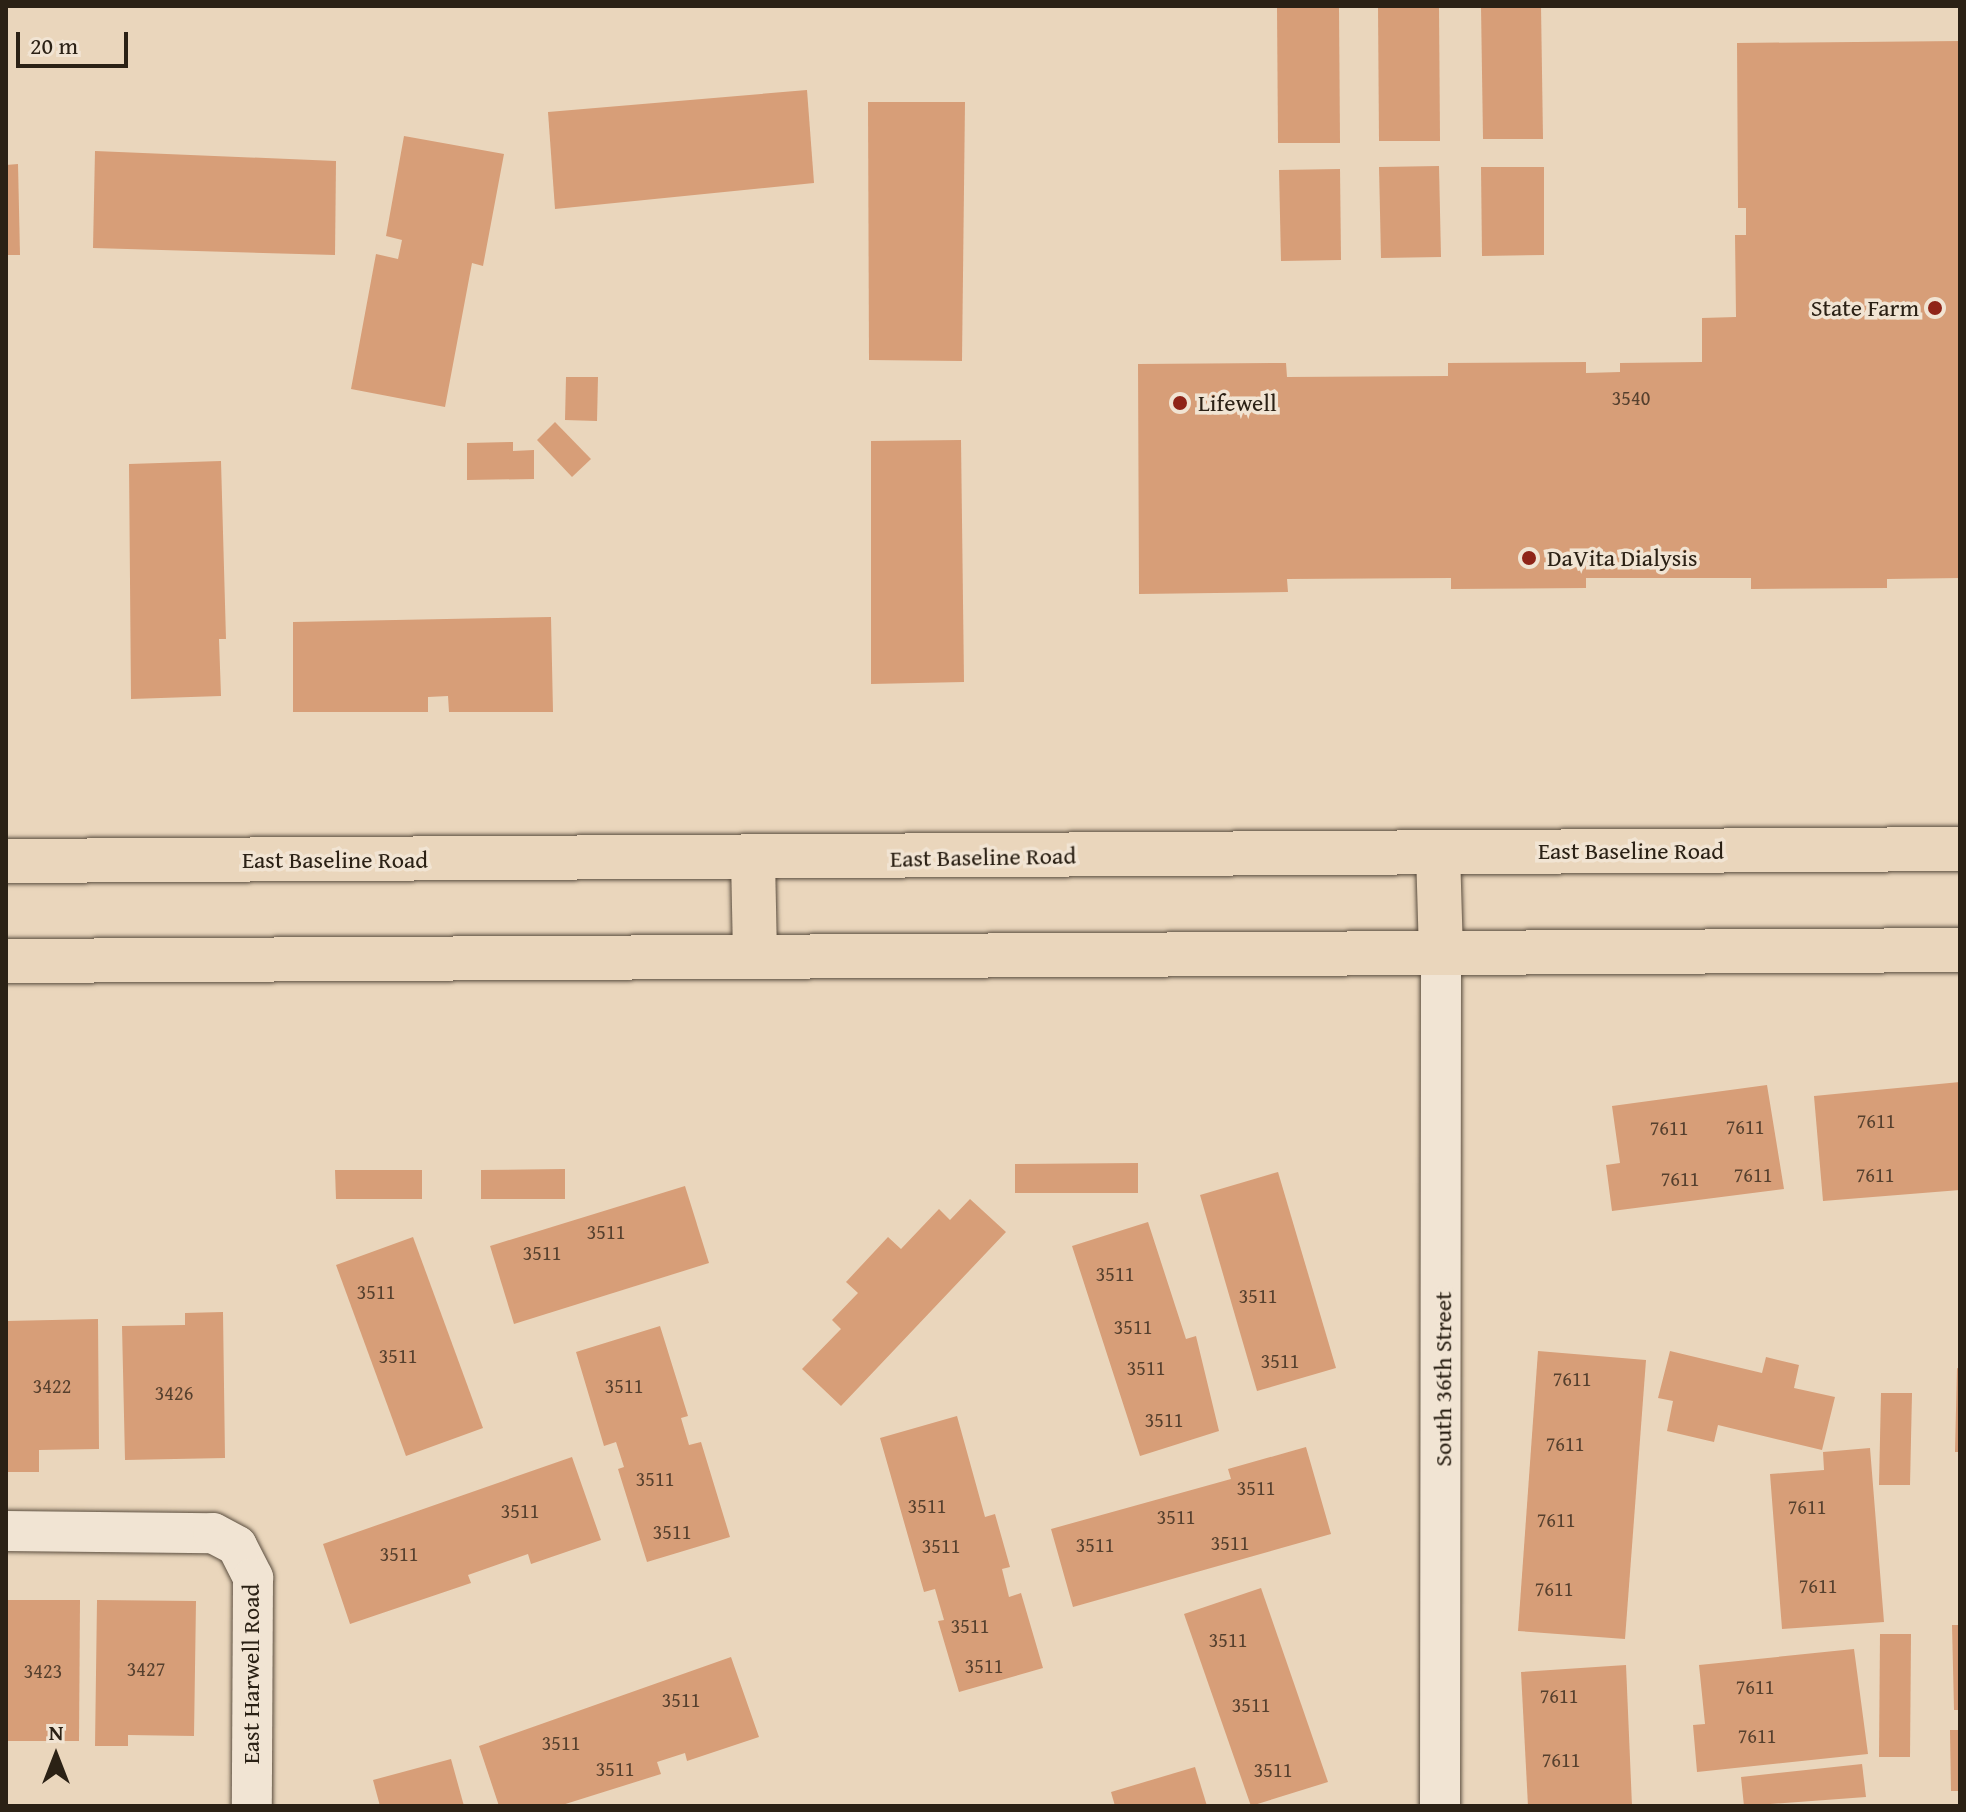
<!DOCTYPE html>
<html>
<head>
<meta charset="utf-8">
<style>
	body { margin:0 }
	#map { position:relative; width:1966px; height:1812px; overflow:hidden; background:#ead6bc; font-family:"Gentium Book Plus",serif }
	div>[style] { position:absolute }
	[style*='--x'] { left:calc(var(--x)*1px); top:calc(var(--y)*1px); width:calc(var(--w)*1px); rotate:calc(var(--a)*1deg) }
	.building>* { inset:0; background:#d79e78 }
	.roads { filter:drop-shadow(0 0 2px #5b4e3f) drop-shadow(0 0 2px #5b4e3f) }
	.minor>* { height:40px; margin:-20px; padding:0 20px; transform-origin:20px; border-radius:20px; background:#f1e4d3 }
	.major>* { height:44px; margin:-22px; padding:0 22px; transform-origin:22px; border-radius:22px; background:#ead6bc }
	.dots>* { width:22px; height:22px; translate:-50% -50%; box-sizing:border-box; border:4px solid #f1e4d3; border-radius:50% }
	span { translate:-50% -50%; white-space:nowrap; text-align:center; line-height:1.15; -webkit-text-stroke:7px #f1e4d3; paint-order:stroke }
	.number-label { font-size:20px; color:#56402e }
	.number-label span { -webkit-text-stroke-width:0 }
	.poi-label { font-size:24px; color:#2b2115 }
	.right { translate:-100% -50%; text-align:right }
	.left { translate:0 -50%; text-align:left }
	.street-label { font-size:24px; color:#2b2115 }
	.frame { position:absolute; inset:0; border:8px solid #2b2115; pointer-events:none }
	.north { position:absolute; left:16px; top:1716px; width:80px; height:80px; -webkit-text-stroke:6px #f1e4d3; paint-order:stroke; rotate:0deg; font-size:22px; font-weight:700; line-height:32px; text-align:center; color:#2b2115 }
	.north::after { content:''; display:block; margin:auto; width:28px; height:36px; background:#2b2115; clip-path:polygon(50% 0,100% 100%,50% 72%,0 100%) }
	.scale { position:absolute; left:16px; top:32px; width:112px; height:36px; box-sizing:border-box; border:4px solid #2b2115; border-top:0; padding-left:10px; font-size:24px; line-height:28px; white-space:nowrap; color:#2b2115; -webkit-text-stroke:6px #f1e4d3; paint-order:stroke }
</style>
</head>
<body>
<div id="map">
	<div class="building">
		<div style="clip-path:polygon(1378px 6px,1439px 6px,1440px 141px,1379px 141px)"></div>
		<div style="clip-path:polygon(1481px 6px,1541px 6px,1543px 139px,1483px 139px)"></div>
		<div style="clip-path:polygon(1277px 8px,1339px 8px,1340px 143px,1278px 143px)"></div>
		<div style="clip-path:polygon(1960px 41px,1960px 578px,1887px 579px,1887px 588px,1751px 589px,1751px 578px,1586px 578px,1586px 588px,1451px 589px,1451px 578px,1287px 579px,1288px 592px,1139px 594px,1138px 364px,1286px 363px,1287px 377px,1448px 376px,1448px 363px,1586px 362px,1586px 373px,1620px 372px,1620px 363px,1702px 362px,1702px 318px,1736px 317px,1735px 235px,1746px 235px,1746px 208px,1738px 208px,1737px 43px)"></div>
		<div style="clip-path:polygon(807px 90px,814px 183px,555px 209px,548px 112px)"></div>
		<div style="clip-path:polygon(868px 102px,965px 102px,962px 361px,869px 360px)"></div>
		<div style="clip-path:polygon(404px 136px,504px 154px,483px 266px,472px 263px,445px 407px,351px 389px,376px 254px,398px 259px,402px 240px,386px 236px)"></div>
		<div style="clip-path:polygon(95px 151px,336px 161px,335px 255px,93px 248px)"></div>
		<div style="clip-path:polygon(18px 164px,20px 255px,6px 255px,6px 165px)"></div>
		<div style="clip-path:polygon(1439px 166px,1441px 257px,1381px 258px,1379px 167px)"></div>
		<div style="clip-path:polygon(1481px 167px,1544px 167px,1544px 255px,1482px 256px)"></div>
		<div style="clip-path:polygon(1340px 169px,1341px 260px,1281px 261px,1279px 170px)"></div>
		<div style="clip-path:polygon(566px 377px,598px 377px,597px 421px,565px 420px)"></div>
		<div style="clip-path:polygon(555px 422px,591px 459px,572px 477px,537px 440px)"></div>
		<div style="clip-path:polygon(961px 440px,964px 682px,871px 684px,871px 441px)"></div>
		<div style="clip-path:polygon(513px 442px,513px 451px,534px 450px,534px 479px,467px 480px,467px 443px)"></div>
		<div style="clip-path:polygon(221px 461px,226px 639px,219px 639px,221px 696px,131px 699px,129px 464px)"></div>
		<div style="clip-path:polygon(551px 617px,553px 712px,449px 712px,448px 696px,428px 697px,428px 712px,293px 712px,293px 622px)"></div>
		<div style="clip-path:polygon(1960px 1082px,1960px 1190px,1823px 1201px,1814px 1096px)"></div>
		<div style="clip-path:polygon(1767px 1085px,1784px 1189px,1612px 1211px,1606px 1165px,1620px 1163px,1612px 1106px)"></div>
		<div style="clip-path:polygon(1138px 1163px,1138px 1193px,1015px 1193px,1015px 1164px)"></div>
		<div style="clip-path:polygon(565px 1169px,565px 1199px,481px 1199px,481px 1170px)"></div>
		<div style="clip-path:polygon(335px 1170px,422px 1170px,422px 1199px,336px 1199px)"></div>
		<div style="clip-path:polygon(1278px 1172px,1336px 1368px,1257px 1391px,1200px 1195px)"></div>
		<div style="clip-path:polygon(685px 1186px,709px 1263px,514px 1324px,490px 1246px)"></div>
		<div style="clip-path:polygon(970px 1199px,1006px 1232px,841px 1406px,802px 1369px,841px 1329px,832px 1320px,858px 1293px,846px 1282px,888px 1237px,901px 1249px,939px 1209px,950px 1220px)"></div>
		<div style="clip-path:polygon(1148px 1222px,1186px 1339px,1196px 1336px,1219px 1431px,1140px 1456px,1072px 1246px)"></div>
		<div style="clip-path:polygon(413px 1237px,483px 1428px,406px 1456px,336px 1265px)"></div>
		<div style="clip-path:polygon(223px 1312px,225px 1458px,125px 1460px,122px 1326px,185px 1325px,185px 1313px)"></div>
		<div style="clip-path:polygon(98px 1319px,99px 1449px,39px 1450px,39px 1472px,6px 1472px,6px 1321px)"></div>
		<div style="clip-path:polygon(660px 1326px,688px 1416px,681px 1418px,689px 1445px,701px 1442px,730px 1537px,647px 1562px,618px 1469px,624px 1467px,616px 1442px,604px 1446px,576px 1352px)"></div>
		<div style="clip-path:polygon(1538px 1351px,1646px 1360px,1625px 1639px,1518px 1631px)"></div>
		<div style="clip-path:polygon(1670px 1351px,1762px 1373px,1766px 1357px,1799px 1365px,1794px 1388px,1835px 1397px,1822px 1450px,1718px 1425px,1714px 1442px,1667px 1431px,1673px 1401px,1658px 1398px)"></div>
		<div style="clip-path:polygon(1957px 1368px,1960px 1369px,1960px 1452px,1955px 1452px)"></div>
		<div style="clip-path:polygon(1881px 1393px,1912px 1393px,1910px 1485px,1879px 1485px)"></div>
		<div style="clip-path:polygon(957px 1416px,985px 1517px,995px 1514px,1010px 1567px,1002px 1569px,1009px 1597px,1021px 1593px,1043px 1668px,959px 1692px,938px 1621px,944px 1620px,935px 1589px,924px 1592px,880px 1438px)"></div>
		<div style="clip-path:polygon(1306px 1447px,1331px 1534px,1073px 1607px,1051px 1529px,1231px 1479px,1228px 1469px)"></div>
		<div style="clip-path:polygon(1870px 1448px,1884px 1622px,1782px 1629px,1770px 1474px,1824px 1470px,1823px 1452px)"></div>
		<div style="clip-path:polygon(572px 1457px,601px 1540px,531px 1564px,528px 1554px,468px 1575px,471px 1583px,350px 1624px,323px 1544px)"></div>
		<div style="clip-path:polygon(1261px 1588px,1328px 1782px,1251px 1806px,1184px 1614px)"></div>
		<div style="clip-path:polygon(6px 1600px,80px 1600px,79px 1741px,6px 1741px)"></div>
		<div style="clip-path:polygon(97px 1600px,196px 1601px,194px 1736px,128px 1735px,128px 1746px,95px 1746px)"></div>
		<div style="clip-path:polygon(1952px 1625px,1960px 1625px,1960px 1710px,1954px 1710px)"></div>
		<div style="clip-path:polygon(1880px 1634px,1911px 1634px,1910px 1757px,1879px 1757px)"></div>
		<div style="clip-path:polygon(1854px 1649px,1868px 1754px,1697px 1772px,1693px 1725px,1705px 1724px,1699px 1665px)"></div>
		<div style="clip-path:polygon(731px 1657px,759px 1737px,687px 1761px,685px 1753px,657px 1762px,661px 1774px,559px 1806px,499px 1806px,479px 1746px)"></div>
		<div style="clip-path:polygon(1626px 1665px,1632px 1806px,1528px 1806px,1521px 1672px)"></div>
		<div style="clip-path:polygon(1950px 1730px,1960px 1730px,1960px 1791px,1951px 1791px)"></div>
		<div style="clip-path:polygon(451px 1759px,464px 1806px,380px 1806px,373px 1780px)"></div>
		<div style="clip-path:polygon(1862px 1764px,1866px 1797px,1744px 1806px,1741px 1777px)"></div>
		<div style="clip-path:polygon(1195px 1767px,1207px 1806px,1115px 1806px,1111px 1792px)"></div>
	</div>
	<div class="roads">
		<div class="minor">
			<div style="--x:6;--y:1531;--w:207;--a:0.6"></div>
			<div style="--x:213;--y:1533;--w:27;--a:28"></div>
			<div style="--x:237;--y:1546;--w:36;--a:63"></div>
			<div style="--x:253;--y:1578;--w:228;--a:90.3"></div>
			<div style="--x:1440;--y:1806;--w:854;--a:-89.93"></div>
		</div>
		<div class="major">
			<div style="--x:1438;--y:852;--w:100;--a:88.3"></div>
			<div style="--x:753;--y:859;--w:97;--a:88.8"></div>
			<div style="--x:6;--y:861;--w:1954;--a:-0.35"></div>
			<div style="--x:6;--y:961;--w:1954;--a:-0.32"></div>
		</div>
	</div>
	<div class="dots">
		<div style="left:1935px;top:308px;background:#8f2418"></div>
		<div style="left:1180px;top:403px;background:#8f2418"></div>
		<div style="left:1529px;top:558px;background:#8f2418"></div>
	</div>
	<div class="number-label">
		<span style="left:1631px;top:397px">3540</span>
		<span style="left:1876px;top:1120px">7611</span>
		<span style="left:1745px;top:1126px">7611</span>
		<span style="left:1669px;top:1127px">7611</span>
		<span style="left:1753px;top:1174px">7611</span>
		<span style="left:1875px;top:1174px">7611</span>
		<span style="left:1680px;top:1178px">7611</span>
		<span style="left:606px;top:1231px">3511</span>
		<span style="left:542px;top:1252px">3511</span>
		<span style="left:1115px;top:1273px">3511</span>
		<span style="left:376px;top:1291px">3511</span>
		<span style="left:1258px;top:1295px">3511</span>
		<span style="left:1133px;top:1326px">3511</span>
		<span style="left:398px;top:1355px">3511</span>
		<span style="left:1280px;top:1360px">3511</span>
		<span style="left:1146px;top:1367px">3511</span>
		<span style="left:1572px;top:1378px">7611</span>
		<span style="left:52px;top:1385px">3422</span>
		<span style="left:624px;top:1385px">3511</span>
		<span style="left:174px;top:1392px">3426</span>
		<span style="left:1164px;top:1419px">3511</span>
		<span style="left:1565px;top:1443px">7611</span>
		<span style="left:655px;top:1478px">3511</span>
		<span style="left:1256px;top:1487px">3511</span>
		<span style="left:927px;top:1505px">3511</span>
		<span style="left:1807px;top:1506px">7611</span>
		<span style="left:520px;top:1510px">3511</span>
		<span style="left:1176px;top:1516px">3511</span>
		<span style="left:1556px;top:1519px">7611</span>
		<span style="left:672px;top:1531px">3511</span>
		<span style="left:1230px;top:1542px">3511</span>
		<span style="left:1095px;top:1544px">3511</span>
		<span style="left:941px;top:1545px">3511</span>
		<span style="left:399px;top:1553px">3511</span>
		<span style="left:1818px;top:1585px">7611</span>
		<span style="left:1554px;top:1588px">7611</span>
		<span style="left:970px;top:1625px">3511</span>
		<span style="left:1228px;top:1639px">3511</span>
		<span style="left:984px;top:1665px">3511</span>
		<span style="left:146px;top:1668px">3427</span>
		<span style="left:43px;top:1670px">3423</span>
		<span style="left:1755px;top:1686px">7611</span>
		<span style="left:1559px;top:1695px">7611</span>
		<span style="left:681px;top:1699px">3511</span>
		<span style="left:1251px;top:1704px">3511</span>
		<span style="left:1757px;top:1735px">7611</span>
		<span style="left:561px;top:1742px">3511</span>
		<span style="left:1561px;top:1759px">7611</span>
		<span style="left:615px;top:1768px">3511</span>
		<span style="left:1273px;top:1769px">3511</span>
	</div>
	<div class="poi-label">
		<span class="right" style="left:1919px;top:308px">State Farm</span>
		<span class="left" style="left:1198px;top:403px">Lifewell</span>
		<span class="left" style="left:1547px;top:558px">DaVita Dialysis</span>
	</div>
	<div class="street-label">
		<span style="left:1631px;top:851px">East Baseline Road</span>
		<span style="left:983px;top:857px;rotate:-1deg">East Baseline Road</span>
		<span style="left:335px;top:860px">East Baseline Road</span>
		<span style="left:1443px;top:1379px;rotate:-90deg">South 36th Street</span>
		<span style="left:251px;top:1674px;rotate:-90deg">East Harwell Road</span>
	</div>
	<div class="frame"></div>
	<div class="north">N</div>
	<div class="scale">20 m</div>
</div>
</body>
</html>
